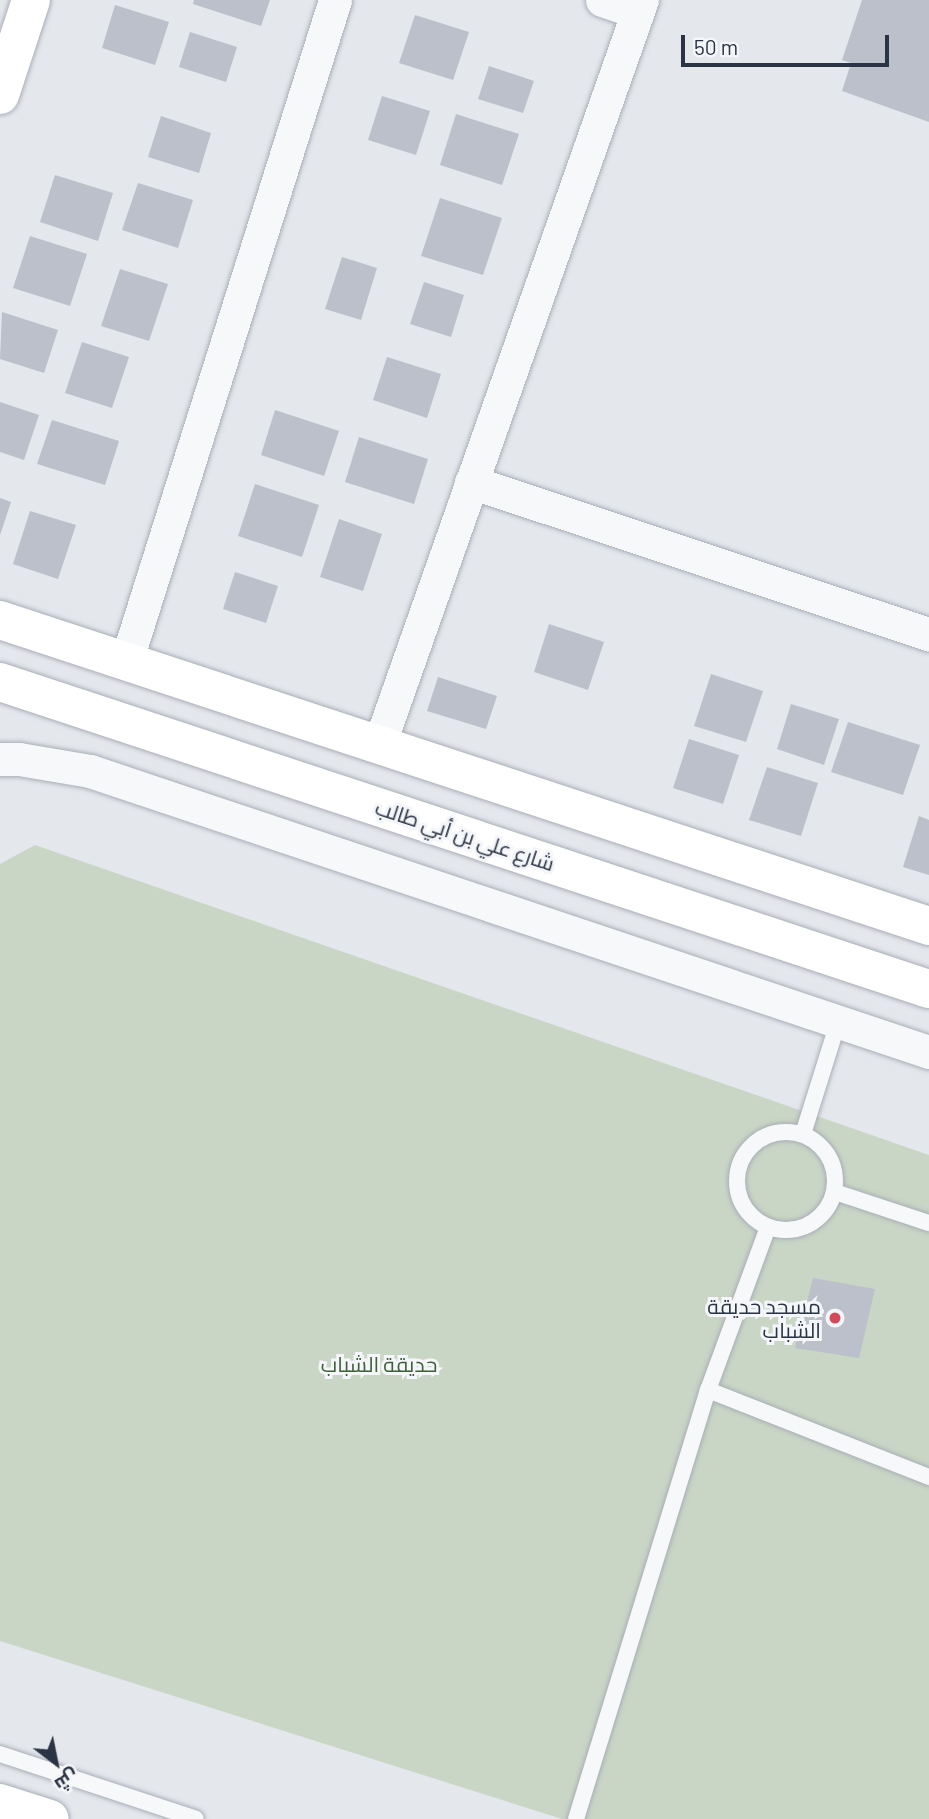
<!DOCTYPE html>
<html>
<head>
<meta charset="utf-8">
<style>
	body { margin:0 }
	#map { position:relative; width:929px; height:1819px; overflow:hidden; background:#e4e7ec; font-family:Barlow,Cairo,sans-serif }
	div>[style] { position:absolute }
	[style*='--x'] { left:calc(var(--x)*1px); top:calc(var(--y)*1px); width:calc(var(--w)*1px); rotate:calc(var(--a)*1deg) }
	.green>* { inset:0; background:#c9d6c5 }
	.building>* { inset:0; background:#bbc0ca }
	.roads { filter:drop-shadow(0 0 2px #a9aeb7) drop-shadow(0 0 2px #a9aeb7) }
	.lane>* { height:16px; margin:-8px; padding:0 8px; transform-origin:8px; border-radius:8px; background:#f7f8fa }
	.lane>.ring { margin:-8px; padding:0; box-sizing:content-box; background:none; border:16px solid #f7f8fa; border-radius:50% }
	.street>* { height:33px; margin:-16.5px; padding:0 16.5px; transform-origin:16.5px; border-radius:16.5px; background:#f7f8fa }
	.secondary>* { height:38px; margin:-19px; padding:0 19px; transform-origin:19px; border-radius:19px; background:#fff }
	.dots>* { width:19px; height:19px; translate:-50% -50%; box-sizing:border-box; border:4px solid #f4f6f9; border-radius:50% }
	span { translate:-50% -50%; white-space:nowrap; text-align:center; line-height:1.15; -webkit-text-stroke:6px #f4f6f9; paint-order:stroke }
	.street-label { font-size:21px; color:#2b3445 }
	.poi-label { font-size:21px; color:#2b3445 }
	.right { translate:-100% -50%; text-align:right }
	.park-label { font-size:21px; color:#3f6138 }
	.north { position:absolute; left:21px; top:1728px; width:70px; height:70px; -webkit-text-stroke:5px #f4f6f9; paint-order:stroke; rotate:148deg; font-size:19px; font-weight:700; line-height:28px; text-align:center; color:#2b3445 }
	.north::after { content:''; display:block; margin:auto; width:24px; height:32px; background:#2b3445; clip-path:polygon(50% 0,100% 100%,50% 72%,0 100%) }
	.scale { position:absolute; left:681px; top:35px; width:208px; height:32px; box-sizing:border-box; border:4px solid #2b3445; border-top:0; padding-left:9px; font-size:21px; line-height:24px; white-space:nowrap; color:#2b3445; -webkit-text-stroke:5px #f4f6f9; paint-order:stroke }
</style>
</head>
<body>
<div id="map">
	<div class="green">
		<div style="clip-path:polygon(35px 845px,929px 1155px,929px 1819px,562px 1819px,0 1641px,0 864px)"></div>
	</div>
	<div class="building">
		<div style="clip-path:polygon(194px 0,270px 0,261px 26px,193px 4px)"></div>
		<div style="clip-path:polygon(862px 0,929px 0,929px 122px,842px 91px,851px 63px,842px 60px)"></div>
		<div style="clip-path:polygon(115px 5px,169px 22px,155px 65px,102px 48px)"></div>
		<div style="clip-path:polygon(415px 15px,469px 32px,453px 80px,399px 63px)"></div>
		<div style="clip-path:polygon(190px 32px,237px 47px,226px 82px,179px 67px)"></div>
		<div style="clip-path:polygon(489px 66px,534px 81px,523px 113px,478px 99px)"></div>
		<div style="clip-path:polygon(382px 96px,430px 111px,416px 155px,368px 140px)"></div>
		<div style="clip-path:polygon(456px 114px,519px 134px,502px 185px,440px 165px)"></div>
		<div style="clip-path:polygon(161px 116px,211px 133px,199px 173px,148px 157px)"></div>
		<div style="clip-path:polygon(55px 175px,113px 193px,98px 241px,40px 222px)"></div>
		<div style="clip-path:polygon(138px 183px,193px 200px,178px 248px,122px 230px)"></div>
		<div style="clip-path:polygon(440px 198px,502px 218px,483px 275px,421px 256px)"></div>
		<div style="clip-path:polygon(30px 236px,87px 254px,70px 306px,13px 288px)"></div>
		<div style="clip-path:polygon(342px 257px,377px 268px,361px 320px,325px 309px)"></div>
		<div style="clip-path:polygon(120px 269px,168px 284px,149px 341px,101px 326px)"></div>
		<div style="clip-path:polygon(424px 282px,464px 295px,451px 337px,410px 324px)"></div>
		<div style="clip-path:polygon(2px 312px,58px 330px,44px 373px,0 359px)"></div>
		<div style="clip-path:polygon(82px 342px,129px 357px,112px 408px,65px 393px)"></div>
		<div style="clip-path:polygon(387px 357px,441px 374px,427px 418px,373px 400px)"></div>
		<div style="clip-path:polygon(0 402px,39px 415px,24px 460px,0 452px)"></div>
		<div style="clip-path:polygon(275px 410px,339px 431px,324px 476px,261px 455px)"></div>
		<div style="clip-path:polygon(52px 420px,119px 441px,105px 485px,37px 464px)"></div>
		<div style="clip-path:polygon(359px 437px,428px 459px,414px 504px,345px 482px)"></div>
		<div style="clip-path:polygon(255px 484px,319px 505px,302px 557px,238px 536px)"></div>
		<div style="clip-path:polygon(0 498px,11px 502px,0 535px)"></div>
		<div style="clip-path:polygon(30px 511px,76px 525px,58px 579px,13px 564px)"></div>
		<div style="clip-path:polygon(339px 519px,382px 534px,363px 591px,320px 577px)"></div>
		<div style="clip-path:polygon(235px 572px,278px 586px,266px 623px,223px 609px)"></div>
		<div style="clip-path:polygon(549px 624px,604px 642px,588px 690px,534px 672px)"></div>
		<div style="clip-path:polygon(711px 674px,763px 691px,746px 742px,694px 726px)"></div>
		<div style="clip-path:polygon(438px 677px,497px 696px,486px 729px,427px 711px)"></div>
		<div style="clip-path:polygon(791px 704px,839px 719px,824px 765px,777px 749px)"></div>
		<div style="clip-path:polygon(848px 722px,920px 745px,903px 795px,831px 772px)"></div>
		<div style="clip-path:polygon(689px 739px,739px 755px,723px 804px,673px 788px)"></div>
		<div style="clip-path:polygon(767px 767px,818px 783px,801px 836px,749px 820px)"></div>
		<div style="clip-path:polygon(919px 816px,929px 820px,929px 875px,903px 867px)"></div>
		<div style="clip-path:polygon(813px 1278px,875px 1289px,859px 1358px,795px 1348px)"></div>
	</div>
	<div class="roads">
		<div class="lane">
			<div class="ring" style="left:737px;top:1132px;width:82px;height:82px"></div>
			<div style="--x:803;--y:1134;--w:117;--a:-72.6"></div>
			<div style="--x:835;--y:1192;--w:99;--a:18.3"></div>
			<div style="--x:708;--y:1390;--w:174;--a:-69.8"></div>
			<div style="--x:0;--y:1754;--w:206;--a:18.3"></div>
			<div style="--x:576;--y:1819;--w:449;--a:-72.9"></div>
			<div style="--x:708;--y:1390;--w:238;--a:21.5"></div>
		</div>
		<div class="street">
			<div style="--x:602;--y:0;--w:37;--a:19"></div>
			<div style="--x:471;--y:482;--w:483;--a:18.4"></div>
			<div style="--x:126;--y:662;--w:694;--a:-72.48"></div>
			<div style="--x:379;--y:745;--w:790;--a:-70.56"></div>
			<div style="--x:0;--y:759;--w:19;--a:0"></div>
			<div style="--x:19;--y:759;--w:72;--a:9.6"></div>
			<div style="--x:90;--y:771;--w:885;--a:18.52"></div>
		</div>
		<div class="secondary">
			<div style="--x:0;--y:95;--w:100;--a:-71.9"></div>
			<div style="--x:0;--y:620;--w:978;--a:18.23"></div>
			<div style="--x:0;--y:682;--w:978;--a:18.29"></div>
			<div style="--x:0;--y:1803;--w:52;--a:17.7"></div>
		</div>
	</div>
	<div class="dots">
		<div style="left:835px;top:1318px;background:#d1495b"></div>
	</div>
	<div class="street-label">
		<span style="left:465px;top:835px;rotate:18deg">شارع علي بن أبي طالب</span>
	</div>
	<div class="poi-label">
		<span class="right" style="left:821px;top:1318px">مسجد حديقة<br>الشباب</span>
	</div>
	<div class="park-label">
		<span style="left:379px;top:1364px">حديقة الشباب</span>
	</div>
	<div class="north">ش</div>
	<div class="scale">50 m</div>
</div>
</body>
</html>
